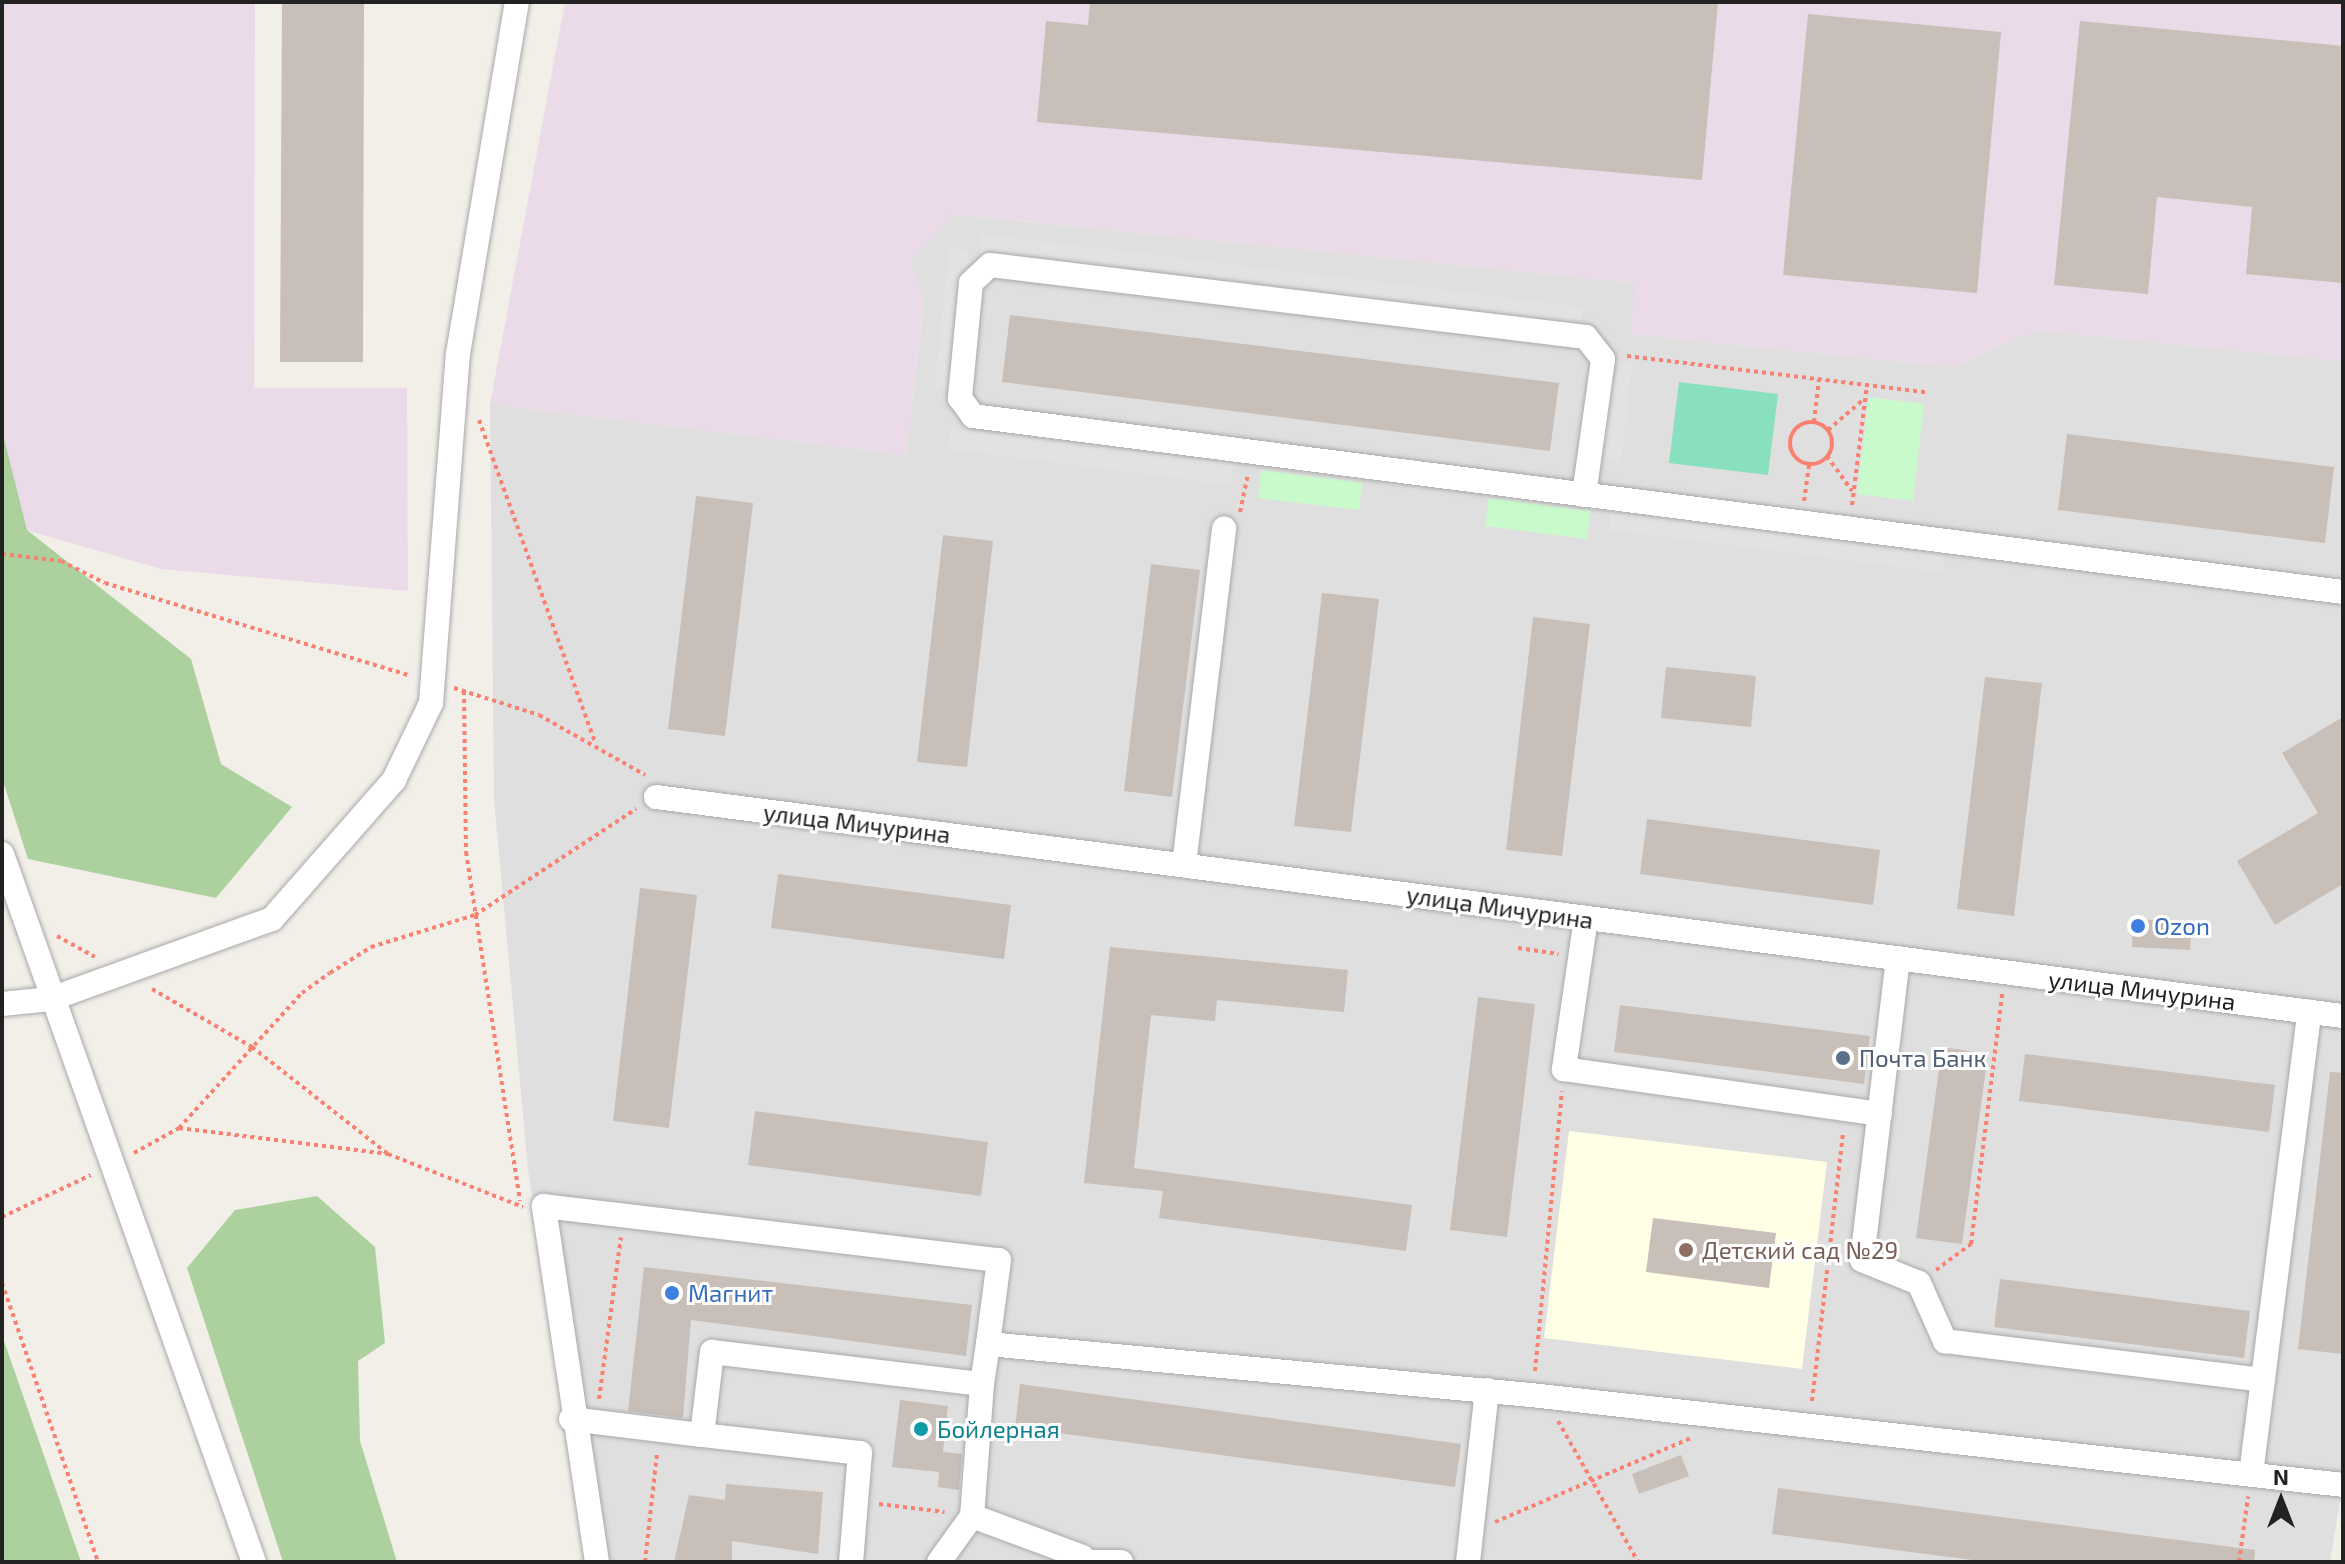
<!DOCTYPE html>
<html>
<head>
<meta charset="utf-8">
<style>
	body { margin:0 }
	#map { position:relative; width:2345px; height:1564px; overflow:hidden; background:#f2efe9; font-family:"Exo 2",sans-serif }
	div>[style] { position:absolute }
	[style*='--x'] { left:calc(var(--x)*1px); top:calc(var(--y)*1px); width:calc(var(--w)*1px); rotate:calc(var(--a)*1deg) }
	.residential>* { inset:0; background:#e0dfdf }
	.industrial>* { inset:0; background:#ebdbe8 }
	.education>* { inset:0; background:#ffffe5 }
	.forest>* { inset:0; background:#add19e }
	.park>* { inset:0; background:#c8facc }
	.pitch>* { inset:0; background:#88e0be }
	.parking>* { inset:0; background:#e2e2e2 }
	.building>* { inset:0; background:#c7bfb8 }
	.path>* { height:4px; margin-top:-2px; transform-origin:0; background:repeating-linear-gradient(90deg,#fa8072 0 4px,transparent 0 8px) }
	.path>.ring { margin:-2px; padding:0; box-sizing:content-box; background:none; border:4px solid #fa8072; border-radius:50% }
	.roads { filter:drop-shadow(0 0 2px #a9a9a9) drop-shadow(0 0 2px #a9a9a9) }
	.minor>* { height:24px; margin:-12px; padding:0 12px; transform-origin:12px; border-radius:12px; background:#fff }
	.dots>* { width:22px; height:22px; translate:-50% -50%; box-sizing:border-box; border:4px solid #fff; border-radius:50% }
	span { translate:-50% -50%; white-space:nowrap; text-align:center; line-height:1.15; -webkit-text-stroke:6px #fff; paint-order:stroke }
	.street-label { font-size:24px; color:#222 }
	.shop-label { font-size:24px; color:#366cbe }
	.left { translate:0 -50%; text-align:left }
	.service-label { font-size:24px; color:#4e5e75 }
	.education-label { font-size:24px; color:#785e54 }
	.culture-label { font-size:24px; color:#0d838f }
	.frame { position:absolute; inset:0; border:4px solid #222; pointer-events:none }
	.north { position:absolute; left:2241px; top:1460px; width:80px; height:80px; -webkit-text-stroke:6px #fff; paint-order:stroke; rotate:0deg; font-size:22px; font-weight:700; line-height:32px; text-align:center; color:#222 }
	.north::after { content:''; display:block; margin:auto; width:28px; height:36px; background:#222; clip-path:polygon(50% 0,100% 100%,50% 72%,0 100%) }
</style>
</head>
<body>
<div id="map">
	<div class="residential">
		<div style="clip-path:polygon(952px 214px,1636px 283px,1631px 334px,1954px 367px,2036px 330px,2343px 361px,2343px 1483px,2330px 1562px,590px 1562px,528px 1170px,494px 799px,490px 404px,906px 455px,924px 301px,910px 261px)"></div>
	</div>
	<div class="industrial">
		<div style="clip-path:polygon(2px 2px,255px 2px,254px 388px,407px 388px,408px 591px,161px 569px,26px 530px,2px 430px)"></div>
		<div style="clip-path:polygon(565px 2px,2343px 2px,2343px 361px,2036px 330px,1954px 367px,1631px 334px,1635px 283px,953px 214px,910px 261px,924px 300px,906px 455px,490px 404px)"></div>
	</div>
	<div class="education">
		<div style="clip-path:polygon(1569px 1131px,1827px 1162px,1802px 1369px,1544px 1338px)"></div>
	</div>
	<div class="forest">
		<div style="clip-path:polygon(2px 430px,27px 530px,191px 659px,221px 764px,292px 807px,216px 898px,28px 859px,2px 778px)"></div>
		<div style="clip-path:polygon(317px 1196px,375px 1247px,385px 1343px,358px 1361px,360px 1441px,397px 1562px,283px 1562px,187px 1268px,235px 1210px)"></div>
		<div style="clip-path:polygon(2px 1335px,81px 1562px,2px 1562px)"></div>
	</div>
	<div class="park">
		<div style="clip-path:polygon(1869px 397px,1924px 404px,1913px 501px,1857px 494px)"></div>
		<div style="clip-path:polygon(1261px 470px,1362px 483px,1359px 510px,1258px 498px)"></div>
		<div style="clip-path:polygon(1489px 498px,1590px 511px,1587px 539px,1485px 526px)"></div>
	</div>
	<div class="pitch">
		<div style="clip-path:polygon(1679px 382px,1778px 394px,1768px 475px,1669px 463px)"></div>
	</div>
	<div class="parking">
		<div style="clip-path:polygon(982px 234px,1583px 307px,1580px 328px,979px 255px)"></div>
		<div style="clip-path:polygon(949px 248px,969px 250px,955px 388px,935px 387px)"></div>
		<div style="clip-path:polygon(1611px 360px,1632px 363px,1621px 462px,1600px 459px)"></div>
		<div style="clip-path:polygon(951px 428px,1234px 464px,1231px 485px,948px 449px)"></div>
		<div style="clip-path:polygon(1612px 508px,1945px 551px,1942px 572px,1609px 530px)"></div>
	</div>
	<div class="building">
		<div style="clip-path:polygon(282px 2px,364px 2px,363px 362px,280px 362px)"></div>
		<div style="clip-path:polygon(1090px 2px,1718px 2px,1702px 180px,1037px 122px,1046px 21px,1088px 25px)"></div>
		<div style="clip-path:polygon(1808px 14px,2001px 32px,1977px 293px,1783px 275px)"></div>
		<div style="clip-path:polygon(2080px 21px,2343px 46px,2343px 283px,2246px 274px,2252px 207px,2157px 197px,2148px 294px,2054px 285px)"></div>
		<div style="clip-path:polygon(1010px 315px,1559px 383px,1550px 451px,1002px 382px)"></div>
		<div style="clip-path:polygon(2067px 434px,2334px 467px,2325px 543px,2058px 510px)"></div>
		<div style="clip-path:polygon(696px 496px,753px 503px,725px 736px,668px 729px)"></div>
		<div style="clip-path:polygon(943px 535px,993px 541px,967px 767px,917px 762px)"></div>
		<div style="clip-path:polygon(1151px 564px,1200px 570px,1172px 797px,1124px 791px)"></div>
		<div style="clip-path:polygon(1322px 593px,1379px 599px,1351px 832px,1294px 826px)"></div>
		<div style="clip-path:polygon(1533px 617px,1590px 624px,1562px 856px,1506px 850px)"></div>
		<div style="clip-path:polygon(1666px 667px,1756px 676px,1751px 727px,1661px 718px)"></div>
		<div style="clip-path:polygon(1985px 677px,2042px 683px,2014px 916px,1957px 909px)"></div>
		<div style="clip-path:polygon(2343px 717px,2343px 884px,2275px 925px,2237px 861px,2318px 813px,2282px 753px)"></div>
		<div style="clip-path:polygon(1647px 819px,1880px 850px,1873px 905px,1640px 874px)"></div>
		<div style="clip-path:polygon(778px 874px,1011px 905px,1004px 959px,771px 928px)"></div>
		<div style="clip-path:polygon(640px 888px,697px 895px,669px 1128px,613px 1121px)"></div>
		<div style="clip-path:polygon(2133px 919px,2192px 922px,2190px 950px,2132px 947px)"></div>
		<div style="clip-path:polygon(1110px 947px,1348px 970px,1344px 1012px,1217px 1000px,1215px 1021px,1151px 1015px,1134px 1168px,1412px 1205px,1406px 1251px,1159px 1218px,1163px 1191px,1084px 1183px)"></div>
		<div style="clip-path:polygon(1478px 997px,1535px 1004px,1507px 1237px,1450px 1230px)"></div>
		<div style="clip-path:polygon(1620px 1005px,1870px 1036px,1864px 1084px,1614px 1052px)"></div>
		<div style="clip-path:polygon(1942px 1047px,1988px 1054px,1962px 1244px,1916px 1238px)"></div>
		<div style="clip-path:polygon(2025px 1054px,2275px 1085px,2269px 1132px,2019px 1101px)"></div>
		<div style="clip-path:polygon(2330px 1072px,2343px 1073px,2343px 1354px,2298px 1349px)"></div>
		<div style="clip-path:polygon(755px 1111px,988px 1142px,981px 1196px,748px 1165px)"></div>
		<div style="clip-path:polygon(1653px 1218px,1776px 1233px,1769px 1288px,1646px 1272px)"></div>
		<div style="clip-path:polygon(644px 1267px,972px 1305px,966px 1356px,691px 1320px,683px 1418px,628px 1411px)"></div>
		<div style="clip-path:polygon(2000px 1279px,2250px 1311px,2244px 1358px,1994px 1327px)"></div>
		<div style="clip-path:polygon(1020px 1384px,1461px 1444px,1455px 1487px,1015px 1427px)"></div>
		<div style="clip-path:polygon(900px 1400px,948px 1406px,943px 1452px,962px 1454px,959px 1490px,938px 1487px,939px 1472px,892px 1467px)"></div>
		<div style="clip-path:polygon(1681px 1455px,1689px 1476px,1639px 1494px,1632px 1474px)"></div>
		<div style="clip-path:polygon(726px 1484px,823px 1492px,818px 1554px,732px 1541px,732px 1562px,674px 1562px,689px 1495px,725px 1500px)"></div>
		<div style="clip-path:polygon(1778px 1488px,2255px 1550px,2254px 1562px,1988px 1562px,1772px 1534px)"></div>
	</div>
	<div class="path">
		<div style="--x:1627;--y:356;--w:301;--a:6.9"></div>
		<div style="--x:479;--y:420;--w:343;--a:70.2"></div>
		<div style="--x:1814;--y:422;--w:43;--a:-83.4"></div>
		<div class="ring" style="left:1790px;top:422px;width:38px;height:38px"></div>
		<div style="--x:1828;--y:430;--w:46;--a:-40.6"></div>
		<div style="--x:1827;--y:456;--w:43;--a:54.5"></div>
		<div style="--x:1804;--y:501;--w:37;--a:-82"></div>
		<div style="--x:1852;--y:505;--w:121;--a:-82.9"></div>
		<div style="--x:1240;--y:512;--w:39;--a:-78"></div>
		<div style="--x:2;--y:554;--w:59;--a:6.8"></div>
		<div style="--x:61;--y:561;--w:49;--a:26.6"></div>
		<div style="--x:105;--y:583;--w:320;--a:16.9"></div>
		<div style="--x:454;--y:688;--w:89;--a:17.6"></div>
		<div style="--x:539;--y:715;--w:122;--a:29.5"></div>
		<div style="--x:464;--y:691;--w:161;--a:89.3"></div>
		<div style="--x:466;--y:852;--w:353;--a:81.2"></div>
		<div style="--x:57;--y:936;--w:43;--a:28.9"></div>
		<div style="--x:1518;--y:948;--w:41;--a:8.3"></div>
		<div style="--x:152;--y:989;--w:116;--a:30.1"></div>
		<div style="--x:252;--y:1047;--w:173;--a:38.2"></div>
		<div style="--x:179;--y:1128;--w:211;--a:7.1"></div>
		<div style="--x:388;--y:1154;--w:145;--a:21.4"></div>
		<div style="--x:134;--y:1153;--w:51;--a:-29.1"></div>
		<div style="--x:179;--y:1128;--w:183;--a:-47.7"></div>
		<div style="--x:302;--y:993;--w:34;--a:-36"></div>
		<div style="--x:330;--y:973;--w:49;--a:-32.4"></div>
		<div style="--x:371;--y:947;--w:109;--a:-17.1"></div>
		<div style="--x:475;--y:915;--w:193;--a:-33.4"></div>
		<div style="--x:2;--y:1217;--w:98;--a:-25.3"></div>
		<div style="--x:1936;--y:1270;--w:44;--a:-36.6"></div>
		<div style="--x:1971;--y:1244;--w:252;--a:-82.9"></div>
		<div style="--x:2;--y:1283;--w:295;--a:71"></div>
		<div style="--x:1535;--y:1371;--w:281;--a:-84.5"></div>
		<div style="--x:599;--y:1399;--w:163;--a:-82.3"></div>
		<div style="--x:1812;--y:1401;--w:271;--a:-83.4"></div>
		<div style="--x:1558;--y:1421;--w:162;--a:60.4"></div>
		<div style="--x:879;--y:1504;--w:66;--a:6.9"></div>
		<div style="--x:1495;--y:1522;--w:215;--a:-23.2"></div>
		<div style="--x:645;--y:1562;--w:109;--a:-83.7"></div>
		<div style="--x:2239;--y:1562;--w:66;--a:-82.1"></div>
	</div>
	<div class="roads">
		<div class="minor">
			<div style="--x:1584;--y:495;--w:137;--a:-82"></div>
			<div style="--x:1603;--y:359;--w:28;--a:-128"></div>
			<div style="--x:1586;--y:337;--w:600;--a:-173.11"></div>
			<div style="--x:990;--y:265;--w:26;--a:137"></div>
			<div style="--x:971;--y:283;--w:116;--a:95.5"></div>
			<div style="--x:960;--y:398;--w:22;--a:54"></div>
			<div style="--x:973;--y:416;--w:1381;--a:7.32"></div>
			<div style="--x:656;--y:797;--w:1701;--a:7.4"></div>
			<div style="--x:2;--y:854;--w:752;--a:70.41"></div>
			<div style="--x:1184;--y:865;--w:339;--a:-83.2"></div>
			<div style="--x:1586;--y:918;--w:153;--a:98.3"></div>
			<div style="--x:1564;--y:1069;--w:319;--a:8.1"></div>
			<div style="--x:1898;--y:958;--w:304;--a:96.8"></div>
			<div style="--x:1862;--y:1260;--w:61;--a:22"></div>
			<div style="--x:1919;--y:1283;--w:64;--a:65.9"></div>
			<div style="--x:1945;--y:1341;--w:320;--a:7"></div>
			<div style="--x:2;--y:1004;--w:49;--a:-5.8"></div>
			<div style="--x:51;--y:999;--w:235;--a:-19.9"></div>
			<div style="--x:272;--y:919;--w:185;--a:-48.7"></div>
			<div style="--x:394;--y:780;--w:85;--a:-64.3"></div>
			<div style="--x:431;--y:703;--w:350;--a:-85.6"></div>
			<div style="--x:458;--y:354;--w:357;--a:-80.5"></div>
			<div style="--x:982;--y:1384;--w:132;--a:94.3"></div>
			<div style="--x:972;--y:1516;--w:118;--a:20.3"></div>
			<div style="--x:571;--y:1419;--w:132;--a:7"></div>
			<div style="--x:702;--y:1435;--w:84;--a:-83.1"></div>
			<div style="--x:712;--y:1352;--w:272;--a:6.8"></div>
			<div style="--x:982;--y:1384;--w:40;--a:-81.5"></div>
			<div style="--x:702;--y:1435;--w:159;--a:6.5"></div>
			<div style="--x:860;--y:1453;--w:109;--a:94.7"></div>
			<div style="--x:2251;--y:1474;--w:466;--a:-82.8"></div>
			<div style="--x:597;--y:1562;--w:360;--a:-98.5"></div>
			<div style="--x:544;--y:1206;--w:458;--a:6.8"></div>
			<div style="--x:999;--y:1260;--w:85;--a:97.5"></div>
			<div style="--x:988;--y:1344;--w:545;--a:5.37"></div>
			<div style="--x:1531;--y:1395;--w:817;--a:6.32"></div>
			<div style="--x:939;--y:1562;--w:57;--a:-54.3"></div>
			<div style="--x:1083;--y:1562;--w:38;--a:0"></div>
			<div style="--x:1468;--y:1562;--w:173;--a:-83.7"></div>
		</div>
	</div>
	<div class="dots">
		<div style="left:2138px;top:926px;background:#3f7fe0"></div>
		<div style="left:1843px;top:1058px;background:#5c6f8a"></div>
		<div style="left:1686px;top:1250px;background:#8d6e63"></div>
		<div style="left:672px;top:1293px;background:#3f7fe0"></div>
		<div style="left:921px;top:1429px;background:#0f9aa8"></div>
	</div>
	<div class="street-label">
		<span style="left:857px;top:823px;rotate:7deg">улица Мичурина</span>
		<span style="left:1500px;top:907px;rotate:8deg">улица Мичурина</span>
		<span style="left:2142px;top:990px;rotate:7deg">улица Мичурина</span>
	</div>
	<div class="shop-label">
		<span class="left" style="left:2154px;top:926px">Ozon</span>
		<span class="left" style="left:688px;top:1293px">Магнит</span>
	</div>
	<div class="service-label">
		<span class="left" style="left:1859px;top:1058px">Почта Банк</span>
	</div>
	<div class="education-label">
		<span class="left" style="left:1702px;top:1250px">Детский сад №29</span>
	</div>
	<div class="culture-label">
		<span class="left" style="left:937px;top:1429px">Бойлерная</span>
	</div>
	<div class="frame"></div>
	<div class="north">N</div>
</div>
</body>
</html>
